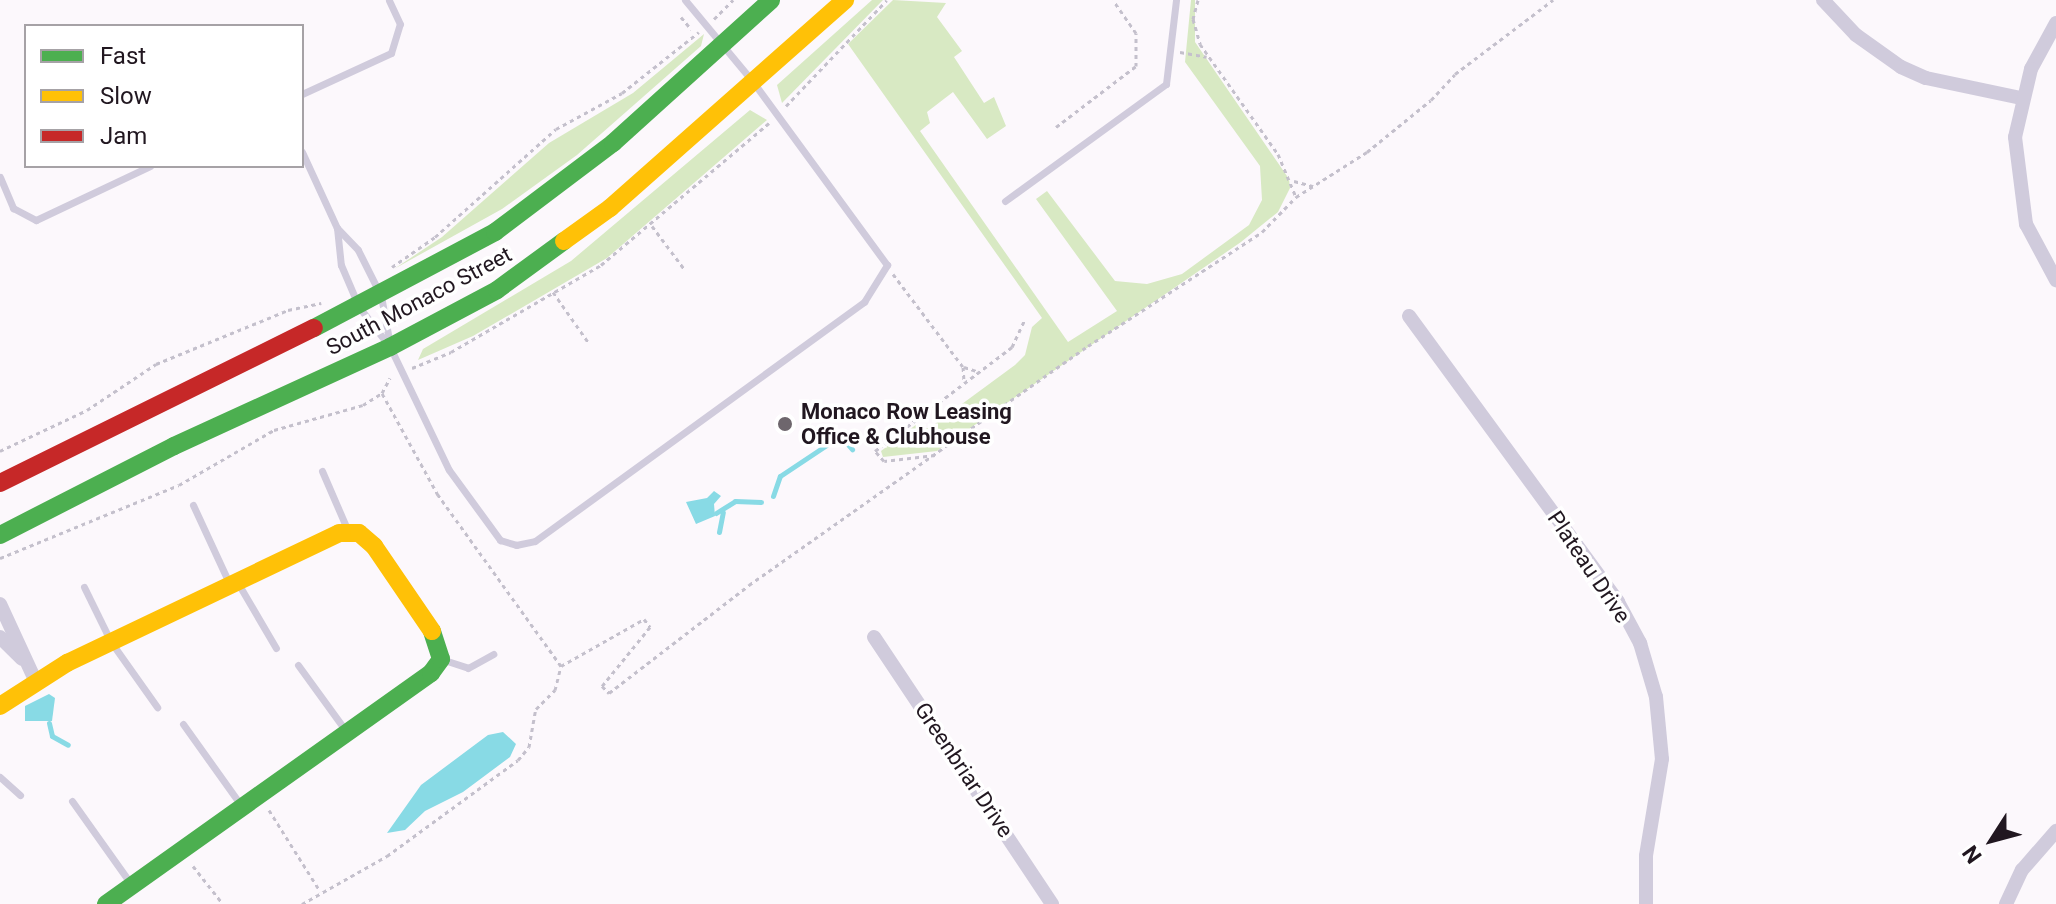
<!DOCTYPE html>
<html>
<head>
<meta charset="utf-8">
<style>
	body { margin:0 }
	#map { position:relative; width:2056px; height:904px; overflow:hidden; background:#fcf8fc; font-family:Roboto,sans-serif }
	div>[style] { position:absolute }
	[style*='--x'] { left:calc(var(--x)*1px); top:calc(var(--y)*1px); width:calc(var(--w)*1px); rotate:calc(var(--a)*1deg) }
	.green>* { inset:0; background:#d8e9c3 }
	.water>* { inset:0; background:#88dae5 }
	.stream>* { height:5px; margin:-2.5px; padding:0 2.5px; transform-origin:2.5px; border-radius:2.5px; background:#88dae5 }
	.path>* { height:3px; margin-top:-1.5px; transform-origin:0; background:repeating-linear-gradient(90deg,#c4c0cc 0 4px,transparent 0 8px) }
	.lane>* { height:7px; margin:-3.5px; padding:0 3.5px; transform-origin:3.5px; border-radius:3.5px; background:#d0cbdc }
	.street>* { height:14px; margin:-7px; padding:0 7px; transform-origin:7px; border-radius:7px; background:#d0cbdc }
	.fast>* { height:18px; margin:-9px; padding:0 9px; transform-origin:9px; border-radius:9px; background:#4caf50 }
	.slow>* { height:18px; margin:-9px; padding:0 9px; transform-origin:9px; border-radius:9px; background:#ffc107 }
	.jam>* { height:18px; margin:-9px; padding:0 9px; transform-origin:9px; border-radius:9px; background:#c62828 }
	.dots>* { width:22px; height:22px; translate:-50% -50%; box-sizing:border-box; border:4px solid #fff; border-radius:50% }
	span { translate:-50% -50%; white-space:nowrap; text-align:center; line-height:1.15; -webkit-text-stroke:7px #fff; paint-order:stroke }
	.street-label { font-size:22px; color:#211720 }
	.poi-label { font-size:22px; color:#211720; font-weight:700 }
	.left { translate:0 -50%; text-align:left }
	.legend { position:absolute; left:24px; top:24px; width:280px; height:144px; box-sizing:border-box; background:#fff; border:2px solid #a6a2a6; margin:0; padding:10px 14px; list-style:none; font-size:24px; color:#211720 }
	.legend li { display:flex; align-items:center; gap:16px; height:40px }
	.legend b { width:40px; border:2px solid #a6a2a6 }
	.north { position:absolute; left:1952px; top:800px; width:80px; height:80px; -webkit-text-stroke:6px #fff; paint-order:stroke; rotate:234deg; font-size:22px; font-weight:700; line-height:32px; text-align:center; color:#211720 }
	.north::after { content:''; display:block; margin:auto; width:28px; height:36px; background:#211720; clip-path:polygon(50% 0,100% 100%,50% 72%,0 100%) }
</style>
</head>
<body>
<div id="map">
	<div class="green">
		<div style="clip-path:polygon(872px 0,883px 0,782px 103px,777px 85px)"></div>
		<div style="clip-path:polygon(893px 0,946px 3px,937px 17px,962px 51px,954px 57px,984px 103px,994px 97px,1006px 126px,987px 139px,953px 92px,927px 112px,930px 123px,920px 131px,1068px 342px,1117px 311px,1036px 199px,1047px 191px,1115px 281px,1147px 284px,1182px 274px,1249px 225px,1262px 200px,1260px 166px,1185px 62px,1191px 0,1195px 0,1195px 42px,1289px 179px,1290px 188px,1278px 212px,1241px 242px,937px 451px,883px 457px,881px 451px,917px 424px,923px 430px,932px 426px,1015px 365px,1025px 355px,1032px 327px,1042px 318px,848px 44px)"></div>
		<div style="clip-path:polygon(704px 34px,701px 46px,577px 155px,502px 209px,394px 269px,442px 237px,549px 143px,633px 93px)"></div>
		<div style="clip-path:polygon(750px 110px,767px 120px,607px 258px,473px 336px,418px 360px,423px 349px,571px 261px)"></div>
	</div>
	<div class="water">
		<div style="clip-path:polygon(714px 491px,721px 496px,714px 504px,715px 516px,696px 524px,686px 502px,707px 498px)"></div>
		<div style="clip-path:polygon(49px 694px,55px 698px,52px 721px,25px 721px,25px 706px)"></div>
		<div style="clip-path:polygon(503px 732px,516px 744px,510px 757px,463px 792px,425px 811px,405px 830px,387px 833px,421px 785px,488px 735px)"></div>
	</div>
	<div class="stream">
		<div style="--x:845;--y:441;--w:11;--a:49"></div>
		<div style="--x:773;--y:496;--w:21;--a:-71"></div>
		<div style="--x:780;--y:476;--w:69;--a:-33.7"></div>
		<div style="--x:716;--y:513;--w:22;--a:-32"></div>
		<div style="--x:735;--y:501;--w:26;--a:2"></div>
		<div style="--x:719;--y:532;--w:20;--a:-79"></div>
		<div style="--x:49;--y:723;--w:13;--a:77"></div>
		<div style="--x:52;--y:736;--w:18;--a:29"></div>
	</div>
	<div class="path">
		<div style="--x:1198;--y:0;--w:20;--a:105"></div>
		<div style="--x:1193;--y:19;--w:26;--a:74"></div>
		<div style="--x:1200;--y:44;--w:135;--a:54.7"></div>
		<div style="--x:1278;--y:154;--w:47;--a:67.3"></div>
		<div style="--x:681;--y:17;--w:16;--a:50"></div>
		<div style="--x:714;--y:19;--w:27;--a:-45"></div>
		<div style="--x:1180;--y:52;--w:27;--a:10"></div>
		<div style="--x:786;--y:106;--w:146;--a:-46.4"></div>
		<div style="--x:1056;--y:127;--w:101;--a:-37.3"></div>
		<div style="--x:1136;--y:66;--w:33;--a:-90"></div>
		<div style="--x:1136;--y:33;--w:40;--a:-124.9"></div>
		<div style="--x:1294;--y:181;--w:20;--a:15"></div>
		<div style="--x:652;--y:226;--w:55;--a:53.1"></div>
		<div style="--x:392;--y:267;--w:52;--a:-34.9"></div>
		<div style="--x:435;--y:237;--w:162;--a:-41.8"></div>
		<div style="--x:556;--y:129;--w:75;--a:-28.6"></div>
		<div style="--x:622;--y:93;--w:98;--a:-38.4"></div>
		<div style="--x:893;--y:274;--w:116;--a:53"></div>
		<div style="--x:963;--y:367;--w:16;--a:86"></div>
		<div style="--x:553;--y:292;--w:61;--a:55"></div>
		<div style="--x:964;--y:367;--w:16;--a:18"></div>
		<div style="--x:412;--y:368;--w:42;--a:-22.3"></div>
		<div style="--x:451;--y:352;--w:173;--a:-30.1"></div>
		<div style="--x:601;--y:265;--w:220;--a:-40.2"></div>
		<div style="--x:0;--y:451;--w:96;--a:-25.2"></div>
		<div style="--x:87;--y:410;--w:83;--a:-33.7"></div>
		<div style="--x:156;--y:364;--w:143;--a:-22.2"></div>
		<div style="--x:288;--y:310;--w:34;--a:-12"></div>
		<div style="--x:935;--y:455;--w:51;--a:173.3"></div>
		<div style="--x:884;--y:461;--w:13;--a:-132"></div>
		<div style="--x:875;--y:451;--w:172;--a:-37.2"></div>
		<div style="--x:1012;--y:347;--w:31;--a:-65"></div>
		<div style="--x:0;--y:558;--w:193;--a:-22.2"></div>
		<div style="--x:179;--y:485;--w:110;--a:-30.1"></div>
		<div style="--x:274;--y:430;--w:92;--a:-15.7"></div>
		<div style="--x:363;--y:405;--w:22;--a:-32"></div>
		<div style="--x:382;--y:393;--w:17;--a:-62"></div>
		<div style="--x:561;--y:666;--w:95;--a:-29.5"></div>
		<div style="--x:644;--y:619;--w:10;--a:53"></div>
		<div style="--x:650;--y:627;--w:76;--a:129.1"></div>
		<div style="--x:602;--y:686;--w:10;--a:45"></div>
		<div style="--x:609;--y:693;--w:177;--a:-37.6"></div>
		<div style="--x:749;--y:585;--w:415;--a:-35.2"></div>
		<div style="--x:1088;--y:346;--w:208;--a:-33.2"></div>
		<div style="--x:1262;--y:232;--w:49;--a:-45.8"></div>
		<div style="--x:1296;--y:197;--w:84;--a:-32.4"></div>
		<div style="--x:1367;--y:152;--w:82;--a:-39.1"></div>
		<div style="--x:1431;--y:100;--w:35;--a:-47"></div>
		<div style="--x:1455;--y:74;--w:123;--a:-37.1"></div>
		<div style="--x:269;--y:810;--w:96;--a:57.8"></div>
		<div style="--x:193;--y:866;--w:48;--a:51.7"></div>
		<div style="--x:302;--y:904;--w:98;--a:-29.5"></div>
		<div style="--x:387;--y:856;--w:162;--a:-36.2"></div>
		<div style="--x:518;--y:760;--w:17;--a:-50"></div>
		<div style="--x:529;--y:747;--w:39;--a:-80"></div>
		<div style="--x:536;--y:709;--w:27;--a:-45"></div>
		<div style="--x:555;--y:690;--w:25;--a:-76"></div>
		<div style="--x:561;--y:666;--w:211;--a:-125.7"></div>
		<div style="--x:438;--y:495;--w:116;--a:-118.8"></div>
	</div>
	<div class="lane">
		<div style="--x:302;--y:94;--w:98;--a:-24.7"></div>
		<div style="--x:391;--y:53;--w:30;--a:-73"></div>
		<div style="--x:400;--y:24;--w:26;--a:-115"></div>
		<div style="--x:302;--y:152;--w:84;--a:65.3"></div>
		<div style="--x:337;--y:228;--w:37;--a:84"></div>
		<div style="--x:341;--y:265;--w:46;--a:66.8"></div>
		<div style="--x:359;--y:307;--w:51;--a:52.2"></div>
		<div style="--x:390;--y:347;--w:136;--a:64.4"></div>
		<div style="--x:449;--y:470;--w:87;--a:53.9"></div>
		<div style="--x:500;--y:540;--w:17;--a:17"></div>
		<div style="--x:516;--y:545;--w:19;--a:-12"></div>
		<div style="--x:535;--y:541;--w:407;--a:-36"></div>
		<div style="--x:864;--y:302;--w:44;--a:-58.1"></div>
		<div style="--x:887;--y:265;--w:225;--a:-126.2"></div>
		<div style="--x:754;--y:83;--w:108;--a:-129.7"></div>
		<div style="--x:0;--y:177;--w:34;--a:67"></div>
		<div style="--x:13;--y:208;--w:26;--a:28"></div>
		<div style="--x:36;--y:220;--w:126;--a:-25.3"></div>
		<div style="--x:1005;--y:201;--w:199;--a:-36"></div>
		<div style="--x:1166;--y:84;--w:85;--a:-83.2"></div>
		<div style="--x:337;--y:228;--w:30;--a:46"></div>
		<div style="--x:358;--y:250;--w:51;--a:63.4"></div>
		<div style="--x:381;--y:296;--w:50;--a:79.6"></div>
		<div style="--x:322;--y:471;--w:65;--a:66.6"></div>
		<div style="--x:193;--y:505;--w:86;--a:65.2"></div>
		<div style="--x:239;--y:585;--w:73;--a:59.6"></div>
		<div style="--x:84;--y:587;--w:61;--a:63.9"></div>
		<div style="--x:111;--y:642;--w:80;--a:54.7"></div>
		<div style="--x:441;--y:659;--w:28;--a:18"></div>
		<div style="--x:468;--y:668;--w:29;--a:-29"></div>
		<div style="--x:298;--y:665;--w:82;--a:54"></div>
		<div style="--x:183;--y:724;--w:98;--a:54.5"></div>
		<div style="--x:0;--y:777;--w:27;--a:42"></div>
		<div style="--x:72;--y:801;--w:102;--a:54.6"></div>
	</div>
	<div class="street">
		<div style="--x:1823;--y:0;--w:48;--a:46.7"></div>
		<div style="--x:1856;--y:35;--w:55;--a:35.4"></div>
		<div style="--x:1901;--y:67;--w:27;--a:24"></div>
		<div style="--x:1926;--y:78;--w:97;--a:11.9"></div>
		<div style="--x:2056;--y:23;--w:52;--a:118.5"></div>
		<div style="--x:2031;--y:69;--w:70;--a:103.2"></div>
		<div style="--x:2015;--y:137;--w:88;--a:82.8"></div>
		<div style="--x:2026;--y:224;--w:64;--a:61.8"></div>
		<div style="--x:1409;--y:316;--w:354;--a:53.8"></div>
		<div style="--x:1618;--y:602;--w:47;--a:61.8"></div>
		<div style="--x:1640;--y:643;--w:56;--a:73.5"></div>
		<div style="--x:1656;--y:697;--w:62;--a:84.5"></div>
		<div style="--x:1662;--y:759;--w:98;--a:99.4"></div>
		<div style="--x:1646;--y:856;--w:48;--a:90"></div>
		<div style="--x:0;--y:604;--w:86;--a:65.2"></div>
		<div style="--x:0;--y:637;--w:31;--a:45"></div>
		<div style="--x:874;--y:637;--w:321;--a:56.3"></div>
		<div style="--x:2006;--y:904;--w:38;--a:-65"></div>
		<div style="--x:2022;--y:870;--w:52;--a:-48.9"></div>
	</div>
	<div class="fast">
		<div style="--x:314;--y:328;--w:205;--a:-27.9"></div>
		<div style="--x:495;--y:232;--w:148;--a:-37"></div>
		<div style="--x:613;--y:143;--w:213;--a:-42.1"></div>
		<div style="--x:0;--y:535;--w:195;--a:-27.1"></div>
		<div style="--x:174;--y:446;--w:238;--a:-24.6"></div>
		<div style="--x:390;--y:347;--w:121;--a:-28"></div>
		<div style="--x:497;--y:290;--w:83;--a:-36.2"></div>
		<div style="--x:106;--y:904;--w:399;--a:-35.4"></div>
		<div style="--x:431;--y:673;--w:17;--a:-54"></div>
		<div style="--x:441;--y:659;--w:29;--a:-108"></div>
	</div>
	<div class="slow">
		<div style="--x:564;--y:241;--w:57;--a:-35.7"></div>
		<div style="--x:610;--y:208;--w:314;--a:-41.5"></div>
		<div style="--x:0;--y:706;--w:80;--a:-32.7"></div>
		<div style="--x:67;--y:663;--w:301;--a:-25.5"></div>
		<div style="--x:339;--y:533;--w:20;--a:0"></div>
		<div style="--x:359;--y:533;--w:20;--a:41"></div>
		<div style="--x:374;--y:546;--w:103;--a:55.7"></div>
	</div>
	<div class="jam">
		<div style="--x:0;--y:483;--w:350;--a:-26.3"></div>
	</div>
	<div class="dots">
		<div style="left:785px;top:424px;background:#6e666d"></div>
	</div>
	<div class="street-label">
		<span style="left:419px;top:301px;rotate:-28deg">South Monaco Street</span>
		<span style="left:1589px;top:567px;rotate:56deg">Plateau Drive</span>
		<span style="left:964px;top:770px;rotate:56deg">Greenbriar Drive</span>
	</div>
	<div class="poi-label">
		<span class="left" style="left:801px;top:424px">Monaco Row Leasing<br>Office &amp; Clubhouse</span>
	</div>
	<ul class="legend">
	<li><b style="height:10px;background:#4caf50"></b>Fast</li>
	<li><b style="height:10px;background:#ffc107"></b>Slow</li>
	<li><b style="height:10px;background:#c62828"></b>Jam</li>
	</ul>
	<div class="north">N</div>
</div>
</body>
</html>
